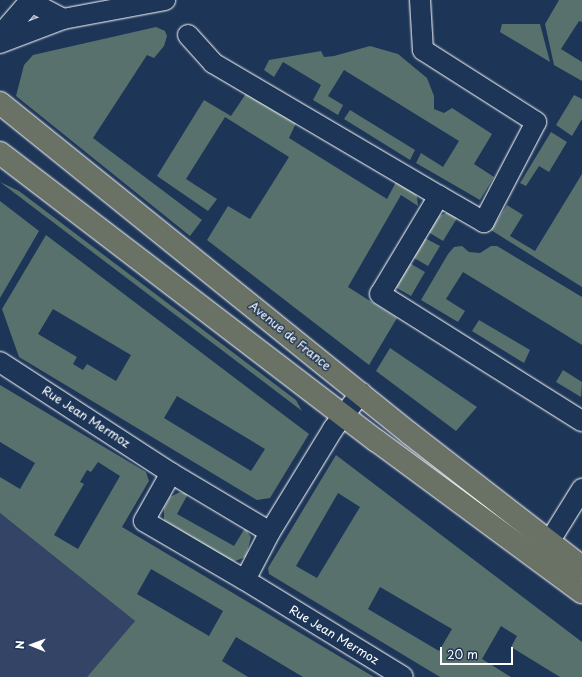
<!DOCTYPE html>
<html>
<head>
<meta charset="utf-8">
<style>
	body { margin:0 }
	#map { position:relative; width:582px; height:677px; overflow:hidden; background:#1d3557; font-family:"Playpen Sans",sans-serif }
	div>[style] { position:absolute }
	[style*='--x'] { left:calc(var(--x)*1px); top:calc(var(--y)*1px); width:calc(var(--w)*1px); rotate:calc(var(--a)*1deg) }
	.built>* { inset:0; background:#346 }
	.green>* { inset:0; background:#58716d }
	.roads { filter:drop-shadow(0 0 1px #fff) drop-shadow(0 0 1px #fff) }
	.street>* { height:20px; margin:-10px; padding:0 10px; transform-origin:10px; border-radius:10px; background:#1d3557 }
	.secondary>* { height:22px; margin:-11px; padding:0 11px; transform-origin:11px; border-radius:11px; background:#1d3557 }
	.primary>* { height:22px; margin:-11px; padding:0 11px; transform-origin:11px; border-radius:11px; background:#6a7165 }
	span { translate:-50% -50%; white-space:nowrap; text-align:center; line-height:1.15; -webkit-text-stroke:3px #1d3557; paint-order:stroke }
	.street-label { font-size:12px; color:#fff }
	.north { position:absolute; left:12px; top:625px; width:40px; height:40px; -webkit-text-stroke:3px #1d3557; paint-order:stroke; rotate:271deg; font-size:11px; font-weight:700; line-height:16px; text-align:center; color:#fff }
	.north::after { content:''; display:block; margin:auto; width:14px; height:18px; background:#fff; clip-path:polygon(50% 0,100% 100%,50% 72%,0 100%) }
	.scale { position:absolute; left:440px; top:647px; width:73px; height:18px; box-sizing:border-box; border:2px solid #fff; border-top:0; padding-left:5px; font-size:12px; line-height:14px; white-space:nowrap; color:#fff; -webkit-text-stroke:3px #1d3557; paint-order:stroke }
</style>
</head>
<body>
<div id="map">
	<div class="built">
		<div style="clip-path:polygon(0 513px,135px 621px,87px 677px,0 677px)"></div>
	</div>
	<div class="green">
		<div style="clip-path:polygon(559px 0,582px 0,582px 22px,579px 21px,561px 49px,582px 62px,582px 81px,554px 65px,545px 24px)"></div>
		<div style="clip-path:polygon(502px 24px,540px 24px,550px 62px,500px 32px)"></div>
		<div style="clip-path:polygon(156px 27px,165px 31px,167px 36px,164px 46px,154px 58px,147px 55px,93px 138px,202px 220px,190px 236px,16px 96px,24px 65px,33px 55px)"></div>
		<div style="clip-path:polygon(370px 46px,398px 54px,427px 78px,434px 96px,434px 109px,444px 113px,452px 108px,492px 134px,474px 164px,494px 177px,480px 200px,416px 163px,421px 153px,443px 167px,459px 141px,344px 70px,328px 96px,343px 105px,338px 115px,313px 100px,321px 85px,283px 62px,274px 77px,264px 70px,269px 60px,321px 51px,324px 57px,334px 56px)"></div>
		<div style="clip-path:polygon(247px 92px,296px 123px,289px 138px,387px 199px,396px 182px,413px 190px,417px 197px,418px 206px,401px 195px,348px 287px,397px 318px,369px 365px,207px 240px,228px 206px,250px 219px,289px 157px,225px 117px,186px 179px,217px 199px,208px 211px,157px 176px,204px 100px,231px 116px)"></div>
		<div style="clip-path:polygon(574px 95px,582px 99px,582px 119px,572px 136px,556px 125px)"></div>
		<div style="clip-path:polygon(350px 110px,415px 150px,410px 160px,344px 119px)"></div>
		<div style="clip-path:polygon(551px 132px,567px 142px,549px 172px,539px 166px,526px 186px,520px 183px)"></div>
		<div style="clip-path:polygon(582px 174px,582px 287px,491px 230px,507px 205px,523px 215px,510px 236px,535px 251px)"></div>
		<div style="clip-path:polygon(0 182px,19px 191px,296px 400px,302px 411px)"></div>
		<div style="clip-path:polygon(0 201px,39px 231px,0 298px)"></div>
		<div style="clip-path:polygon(449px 212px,459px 215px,443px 241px,425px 230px,432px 218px)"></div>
		<div style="clip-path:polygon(evenodd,46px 235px,309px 434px,270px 498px,257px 500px,19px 357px,2px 309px,46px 235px,53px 309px,131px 355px,116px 381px,87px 364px,83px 370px,73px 364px,77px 357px,38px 334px,53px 309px,46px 235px,177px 396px,265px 449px,251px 471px,164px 418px,177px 396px)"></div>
		<div style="clip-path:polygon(421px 236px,440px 246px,428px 266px,409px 255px)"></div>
		<div style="clip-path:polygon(462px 246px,469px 252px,480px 253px,491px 246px,497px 246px,582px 297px,582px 345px,463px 272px,446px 299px,465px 311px,458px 322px,421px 300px,448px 254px,454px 247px)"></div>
		<div style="clip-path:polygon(406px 261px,425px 272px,411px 296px,395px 287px)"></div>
		<div style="clip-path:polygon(479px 320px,530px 350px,524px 363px,472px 331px)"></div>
		<div style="clip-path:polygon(390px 348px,477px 407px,456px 431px,376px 371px)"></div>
		<div style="clip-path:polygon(563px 370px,582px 382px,581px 397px,556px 382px)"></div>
		<div style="clip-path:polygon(evenodd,0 385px,146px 472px,149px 481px,122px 527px,374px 677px,303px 677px,236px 637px,222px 661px,248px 677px,87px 677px,135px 621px,0 513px,0 477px,20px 489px,35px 463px,0 442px,0 385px,98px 462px,120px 476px,78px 549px,54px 535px,84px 484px,80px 482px,87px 470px,91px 472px,98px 462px,0 385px,151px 569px,223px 611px,209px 636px,137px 594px,151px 569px)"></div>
		<div style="clip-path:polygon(evenodd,336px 455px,582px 642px,582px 677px,560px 677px,511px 647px,517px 636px,501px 626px,482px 659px,511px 677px,440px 677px,269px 574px,268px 568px,336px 455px,338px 493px,360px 507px,317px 578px,296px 566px,338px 493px,336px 455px,380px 587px,452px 629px,439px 651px,368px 609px,380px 587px)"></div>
		<div style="clip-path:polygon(180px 492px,188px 494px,177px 514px,234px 546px,245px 528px,251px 537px,246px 557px,235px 561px,229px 560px,164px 520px,164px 508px,170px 497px)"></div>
	</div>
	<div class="roads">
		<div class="street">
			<div style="--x:420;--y:0;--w:50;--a:86.6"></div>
			<div style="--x:423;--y:50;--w:134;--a:32.5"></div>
			<div style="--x:536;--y:122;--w:113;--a:117.5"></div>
			<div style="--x:484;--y:222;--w:52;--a:-150"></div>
			<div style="--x:439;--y:196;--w:114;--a:121"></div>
			<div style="--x:380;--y:294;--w:239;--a:32.2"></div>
			<div style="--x:31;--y:2;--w:36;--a:28"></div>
			<div style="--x:188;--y:35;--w:38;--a:48"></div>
			<div style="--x:213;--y:63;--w:262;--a:30.5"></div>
			<div style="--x:0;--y:43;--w:67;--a:-20.9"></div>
			<div style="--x:63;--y:19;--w:104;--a:-10.6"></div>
			<div style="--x:0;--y:362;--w:204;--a:33"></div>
			<div style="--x:171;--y:473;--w:115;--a:30.8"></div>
			<div style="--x:171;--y:473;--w:55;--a:119.4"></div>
			<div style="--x:144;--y:521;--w:117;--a:30.3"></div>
			<div style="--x:245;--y:580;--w:54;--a:-62.5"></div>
			<div style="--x:270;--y:532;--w:121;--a:-58.5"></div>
			<div style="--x:333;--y:429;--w:46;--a:-52.1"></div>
			<div style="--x:541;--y:555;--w:78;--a:-58.2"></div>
			<div style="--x:245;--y:580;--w:185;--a:31.5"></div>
		</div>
		<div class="secondary">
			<div style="--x:0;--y:37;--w:49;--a:-49.1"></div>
		</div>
		<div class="primary">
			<div style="--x:0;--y:103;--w:526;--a:38.9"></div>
			<div style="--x:409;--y:433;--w:219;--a:37.8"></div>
			<div style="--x:0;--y:153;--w:474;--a:37.4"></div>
			<div style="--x:377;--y:441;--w:255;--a:36.4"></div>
		</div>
	</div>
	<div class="street-label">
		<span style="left:290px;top:336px;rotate:39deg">Avenue de France</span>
		<span style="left:86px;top:417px;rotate:33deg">Rue Jean Mermoz</span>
		<span style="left:334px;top:635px;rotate:31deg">Rue Jean Mermoz</span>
	</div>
	<div class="north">N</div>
	<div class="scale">20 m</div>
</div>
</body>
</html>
